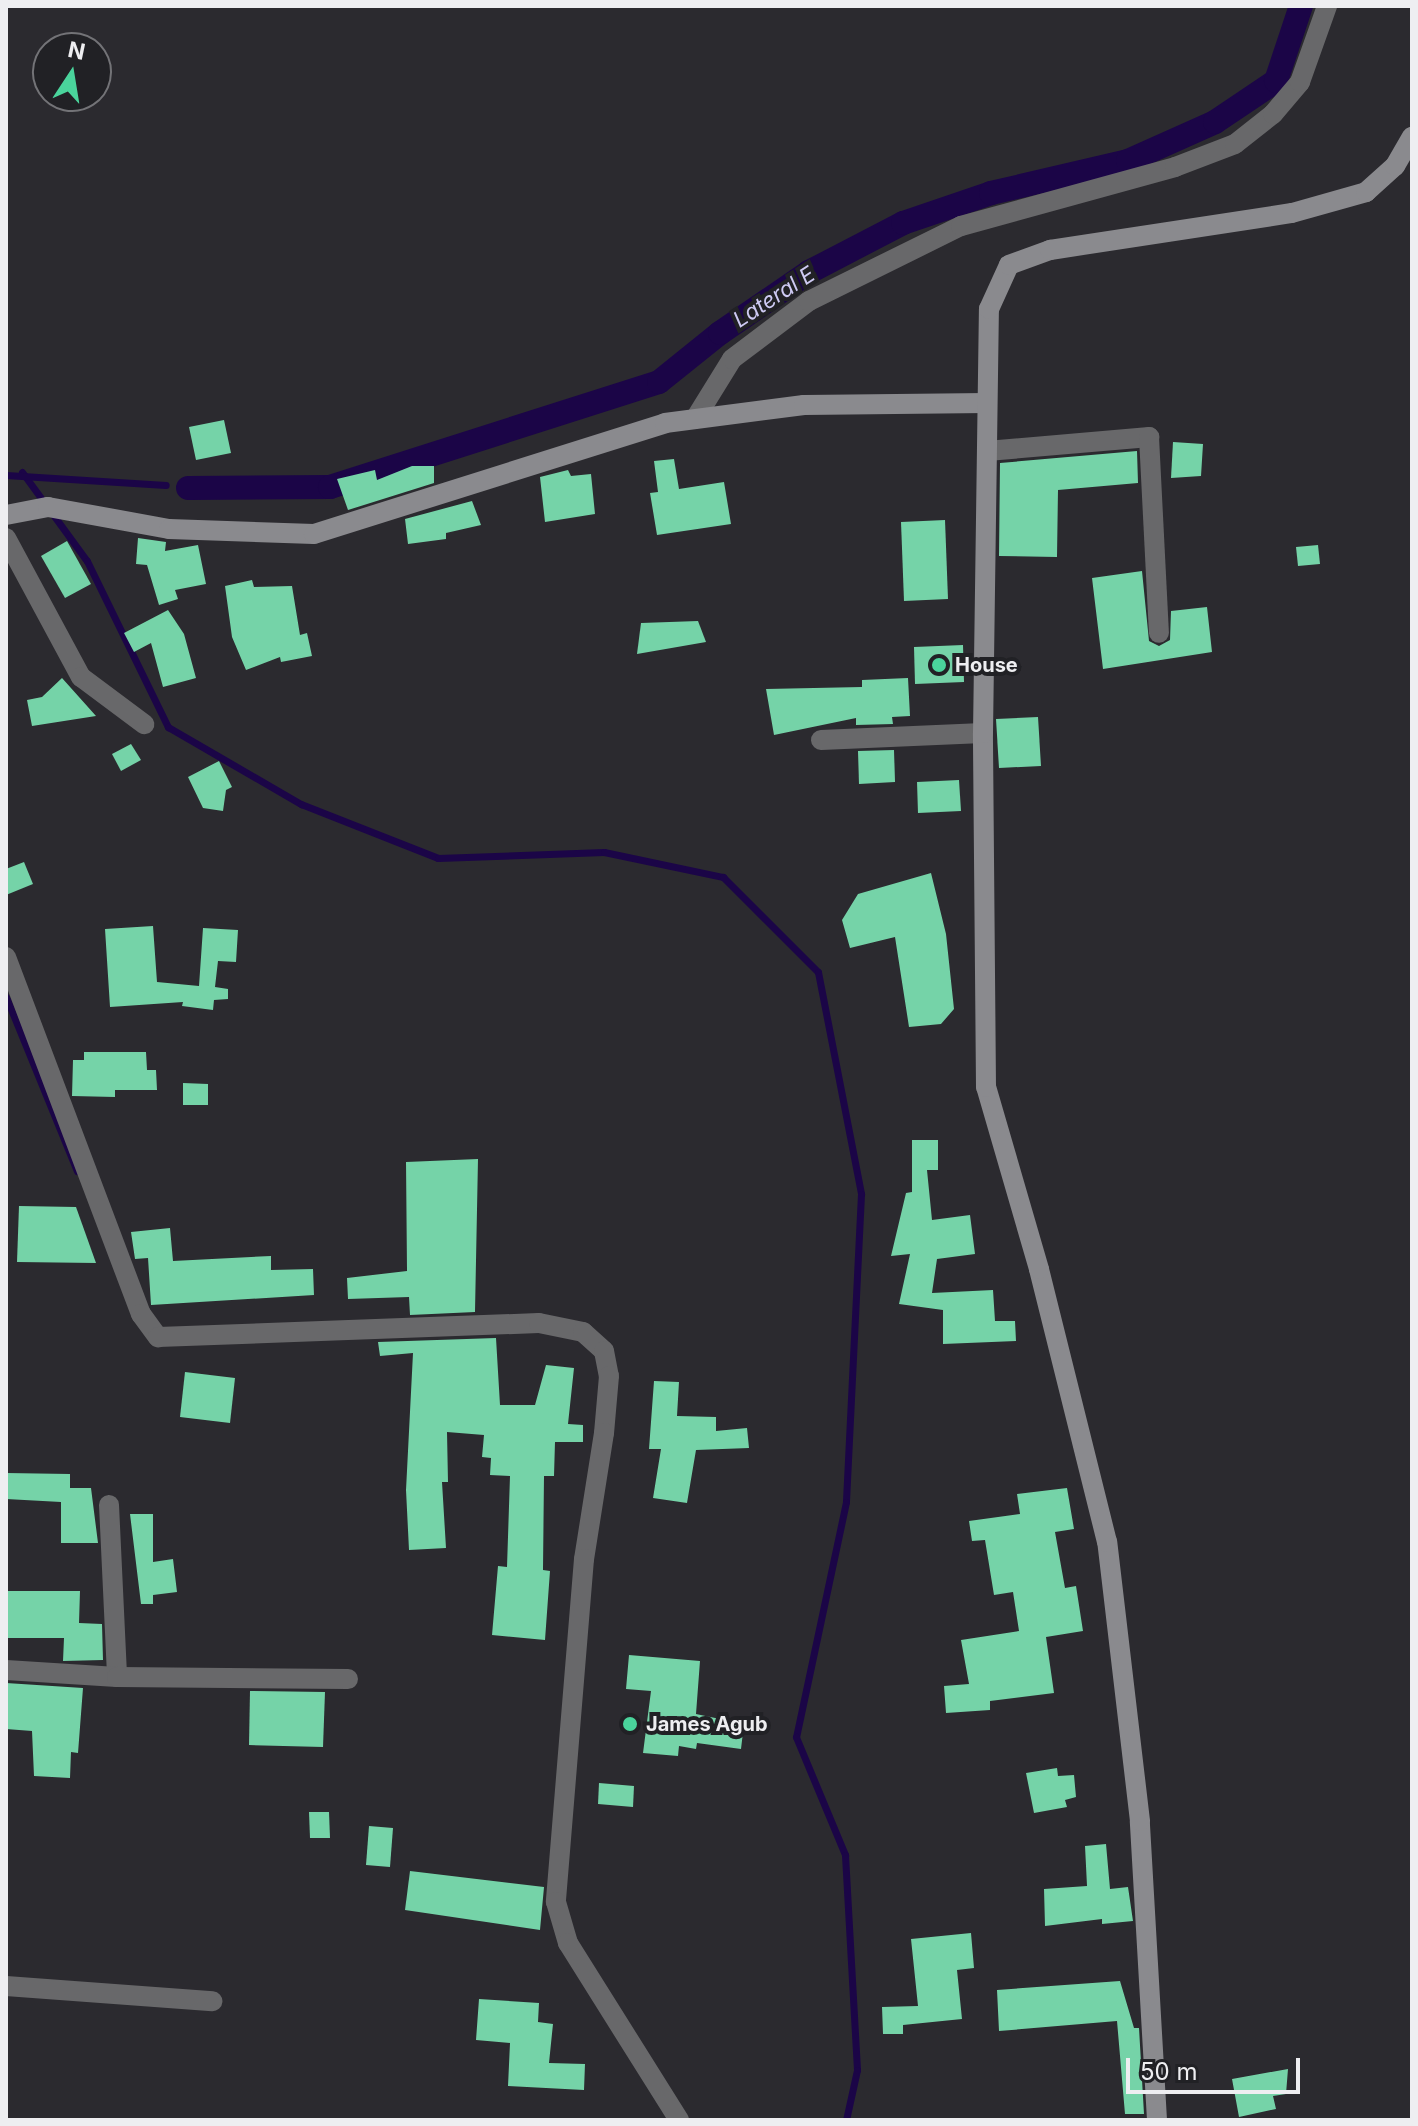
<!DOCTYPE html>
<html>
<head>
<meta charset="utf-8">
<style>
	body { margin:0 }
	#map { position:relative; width:1418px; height:2126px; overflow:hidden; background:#2b2a2f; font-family:Inter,sans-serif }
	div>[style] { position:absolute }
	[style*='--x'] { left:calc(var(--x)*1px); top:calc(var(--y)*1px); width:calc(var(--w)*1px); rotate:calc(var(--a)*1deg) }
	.stream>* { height:7px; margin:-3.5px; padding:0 3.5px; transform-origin:3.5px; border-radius:3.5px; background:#1b0547 }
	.canal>* { height:24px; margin:-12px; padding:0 12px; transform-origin:12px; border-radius:12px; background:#1b0547 }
	.building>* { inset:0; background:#75d3a8 }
	.street>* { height:20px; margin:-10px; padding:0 10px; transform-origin:10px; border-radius:10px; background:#68686a }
	.secondary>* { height:20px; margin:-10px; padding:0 10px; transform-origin:10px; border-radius:10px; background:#8a8a8e }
	.dots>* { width:22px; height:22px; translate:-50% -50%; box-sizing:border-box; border:4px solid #212125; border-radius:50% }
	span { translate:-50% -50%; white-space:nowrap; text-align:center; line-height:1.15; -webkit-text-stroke:8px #212125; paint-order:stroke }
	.poi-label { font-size:20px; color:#eeeef1; font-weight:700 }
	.left { translate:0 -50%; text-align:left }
	.water-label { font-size:22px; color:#cecaf3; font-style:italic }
	.frame { position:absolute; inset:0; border:8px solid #eeeef1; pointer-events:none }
	.north { position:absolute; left:32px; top:32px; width:80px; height:80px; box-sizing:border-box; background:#212125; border:2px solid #737377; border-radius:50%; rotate:12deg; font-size:22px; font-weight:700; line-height:32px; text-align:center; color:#eeeef1 }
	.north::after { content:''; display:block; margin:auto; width:28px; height:36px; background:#4ad49c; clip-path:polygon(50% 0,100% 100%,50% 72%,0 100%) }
	.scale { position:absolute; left:1126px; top:2058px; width:174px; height:36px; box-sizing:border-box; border:4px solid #eeeef1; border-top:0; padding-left:10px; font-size:24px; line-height:28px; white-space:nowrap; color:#eeeef1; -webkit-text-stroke:6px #212125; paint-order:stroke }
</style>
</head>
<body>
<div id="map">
	<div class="stream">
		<div style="--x:22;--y:472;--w:110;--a:53.9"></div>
		<div style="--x:87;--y:561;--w:185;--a:64"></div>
		<div style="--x:168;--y:727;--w:154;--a:30.1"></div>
		<div style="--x:301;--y:804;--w:147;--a:21.5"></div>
		<div style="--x:438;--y:858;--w:166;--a:-2.1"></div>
		<div style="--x:604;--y:852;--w:122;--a:11.9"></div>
		<div style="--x:723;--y:877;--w:134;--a:45"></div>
		<div style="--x:818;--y:972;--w:226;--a:79"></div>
		<div style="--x:861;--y:1194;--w:308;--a:92.8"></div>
		<div style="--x:846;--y:1502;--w:240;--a:102"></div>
		<div style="--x:796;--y:1737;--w:128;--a:67.4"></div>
		<div style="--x:845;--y:1855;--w:215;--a:86.8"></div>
		<div style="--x:857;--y:2070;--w:51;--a:102.4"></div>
		<div style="--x:6;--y:475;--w:160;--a:3.6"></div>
		<div style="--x:6;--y:997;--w:188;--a:67.8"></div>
	</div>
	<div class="canal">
		<div style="--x:188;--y:488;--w:142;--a:-0.4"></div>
		<div style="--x:330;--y:487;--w:345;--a:-17.7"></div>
		<div style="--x:659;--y:382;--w:78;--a:-38.8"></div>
		<div style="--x:720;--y:333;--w:108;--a:-34.4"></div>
		<div style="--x:809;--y:272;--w:106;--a:-27.5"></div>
		<div style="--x:903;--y:223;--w:93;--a:-18.8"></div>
		<div style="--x:991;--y:193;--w:141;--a:-13.1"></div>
		<div style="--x:1128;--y:161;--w:95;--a:-24.1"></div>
		<div style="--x:1215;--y:122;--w:73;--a:-33.9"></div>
		<div style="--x:1276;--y:81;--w:79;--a:-71.6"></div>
	</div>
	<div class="building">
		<div style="clip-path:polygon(224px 420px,231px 453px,196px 460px,189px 427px)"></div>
		<div style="clip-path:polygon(1173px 442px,1203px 444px,1201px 476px,1171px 478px)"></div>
		<div style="clip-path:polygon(1137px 451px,1138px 483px,1058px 490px,1057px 557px,999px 556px,1000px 463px)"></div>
		<div style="clip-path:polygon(674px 459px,679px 489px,724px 482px,731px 524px,657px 535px,650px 493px,658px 492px,654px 461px)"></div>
		<div style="clip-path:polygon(412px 466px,434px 466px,434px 483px,348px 510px,337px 479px,375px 470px,377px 480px)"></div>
		<div style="clip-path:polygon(568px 470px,571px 476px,591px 474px,595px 514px,545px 522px,540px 477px)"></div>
		<div style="clip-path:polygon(472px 501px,481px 525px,446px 533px,446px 539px,408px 544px,405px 519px)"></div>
		<div style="clip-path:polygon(945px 520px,948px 599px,904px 601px,901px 522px)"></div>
		<div style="clip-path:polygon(138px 538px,166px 542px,165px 551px,198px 545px,206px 584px,175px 590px,178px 599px,159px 605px,147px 565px,136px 564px)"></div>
		<div style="clip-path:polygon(67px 541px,91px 584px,65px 598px,41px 556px)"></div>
		<div style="clip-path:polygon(1318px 545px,1320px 564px,1298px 566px,1296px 547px)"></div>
		<div style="clip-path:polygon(1142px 571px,1149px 641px,1159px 646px,1170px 640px,1171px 611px,1207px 607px,1212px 652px,1103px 669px,1092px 578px)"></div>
		<div style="clip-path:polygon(252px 580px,254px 587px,292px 586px,300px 635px,307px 633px,312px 656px,281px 662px,280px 657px,246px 670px,232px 637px,225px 586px)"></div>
		<div style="clip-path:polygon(168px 610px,184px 634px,196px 678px,163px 687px,151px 643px,134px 652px,124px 633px)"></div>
		<div style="clip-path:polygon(698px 621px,706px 642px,637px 654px,641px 623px)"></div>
		<div style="clip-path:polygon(963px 645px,964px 682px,915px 684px,914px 647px)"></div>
		<div style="clip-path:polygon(62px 678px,96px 716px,32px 726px,27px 700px,42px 697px)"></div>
		<div style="clip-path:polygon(908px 678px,910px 716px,892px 717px,893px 724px,856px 725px,856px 718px,774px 735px,766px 689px,862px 687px,862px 680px)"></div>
		<div style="clip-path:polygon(1038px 717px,1041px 766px,999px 768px,996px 719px)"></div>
		<div style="clip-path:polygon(131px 744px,141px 760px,121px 771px,112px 754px)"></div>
		<div style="clip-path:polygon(894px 750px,895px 782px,859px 784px,858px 751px)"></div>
		<div style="clip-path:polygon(219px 761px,232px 787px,226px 790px,223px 811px,203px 808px,188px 777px)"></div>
		<div style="clip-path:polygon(959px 780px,961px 811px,918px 813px,917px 782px)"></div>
		<div style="clip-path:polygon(24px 862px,33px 884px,6px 895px,6px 869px)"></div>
		<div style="clip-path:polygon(931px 873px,946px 934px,954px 1009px,941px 1024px,909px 1027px,895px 937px,850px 948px,842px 920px,858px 894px)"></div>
		<div style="clip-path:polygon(153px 926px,157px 982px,199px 986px,203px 928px,238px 930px,236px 962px,218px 961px,215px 987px,228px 989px,228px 999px,214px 1000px,213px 1010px,182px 1006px,183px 1002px,110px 1007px,105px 929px)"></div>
		<div style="clip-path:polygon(84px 1052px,146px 1052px,147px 1070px,156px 1070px,157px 1090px,115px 1090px,115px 1097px,72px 1096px,73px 1060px,84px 1060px)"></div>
		<div style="clip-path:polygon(183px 1083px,208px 1084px,208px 1105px,183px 1105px)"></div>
		<div style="clip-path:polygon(912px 1140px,938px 1140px,938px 1170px,927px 1170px,932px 1220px,970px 1215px,975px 1254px,937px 1259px,932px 1293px,993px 1290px,995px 1321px,1015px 1321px,1016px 1341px,943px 1344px,943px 1310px,899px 1304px,910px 1254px,891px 1256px,906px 1193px,912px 1192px)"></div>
		<div style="clip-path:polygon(478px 1159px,475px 1312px,410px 1315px,409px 1297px,348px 1299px,347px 1278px,407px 1271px,406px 1162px)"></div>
		<div style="clip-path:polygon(19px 1206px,76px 1207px,96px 1263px,17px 1262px)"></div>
		<div style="clip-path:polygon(170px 1228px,173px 1261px,271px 1256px,271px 1270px,313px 1269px,314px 1295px,151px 1305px,148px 1258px,135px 1259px,131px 1232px)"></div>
		<div style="clip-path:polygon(496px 1338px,500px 1405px,535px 1405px,546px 1365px,574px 1368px,568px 1424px,583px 1425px,583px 1442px,555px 1442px,554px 1476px,544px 1476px,543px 1570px,550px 1571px,545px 1640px,492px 1635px,498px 1566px,507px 1567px,510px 1476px,490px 1475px,491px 1458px,482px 1457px,484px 1435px,447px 1432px,448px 1482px,442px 1482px,446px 1548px,409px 1550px,406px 1490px,413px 1353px,380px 1356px,378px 1342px)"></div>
		<div style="clip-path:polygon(185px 1372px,235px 1378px,230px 1423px,180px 1417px)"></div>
		<div style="clip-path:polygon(654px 1381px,679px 1382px,677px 1416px,716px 1417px,716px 1431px,747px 1428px,749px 1448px,696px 1450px,687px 1503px,653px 1498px,661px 1449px,649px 1449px)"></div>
		<div style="clip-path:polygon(6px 1473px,70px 1474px,70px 1488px,91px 1488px,98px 1543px,61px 1543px,61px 1502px,6px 1499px)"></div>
		<div style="clip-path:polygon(1067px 1488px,1074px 1529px,1055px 1532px,1065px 1588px,1076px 1586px,1083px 1631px,1046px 1637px,1054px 1693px,990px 1701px,990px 1710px,946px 1713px,944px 1686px,969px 1684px,961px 1640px,1019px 1631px,1013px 1592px,994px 1595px,985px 1540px,972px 1541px,969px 1521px,1020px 1514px,1017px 1494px)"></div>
		<div style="clip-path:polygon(130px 1514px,153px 1514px,153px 1562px,173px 1559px,177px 1592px,153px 1595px,153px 1604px,141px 1604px)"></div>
		<div style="clip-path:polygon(8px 1591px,80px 1591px,79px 1623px,102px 1624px,103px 1660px,63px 1661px,64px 1638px,8px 1638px)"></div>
		<div style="clip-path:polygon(629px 1655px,700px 1661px,696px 1714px,744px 1724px,741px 1749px,697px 1743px,696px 1749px,679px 1746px,678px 1756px,643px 1753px,651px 1691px,626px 1689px)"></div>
		<div style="clip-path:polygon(6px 1683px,83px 1688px,78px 1753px,71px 1752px,70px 1778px,34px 1776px,32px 1731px,6px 1729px)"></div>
		<div style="clip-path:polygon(250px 1691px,325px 1692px,323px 1747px,249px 1745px)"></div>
		<div style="clip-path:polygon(1057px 1768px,1058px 1776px,1074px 1775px,1076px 1797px,1065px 1800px,1067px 1807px,1034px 1813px,1026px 1773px)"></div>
		<div style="clip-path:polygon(599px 1783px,634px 1786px,633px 1807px,598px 1804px)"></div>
		<div style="clip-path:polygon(309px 1812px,329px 1812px,330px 1838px,310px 1838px)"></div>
		<div style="clip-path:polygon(369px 1826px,393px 1828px,390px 1867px,366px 1865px)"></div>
		<div style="clip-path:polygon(1106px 1844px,1110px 1889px,1128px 1887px,1133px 1921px,1102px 1924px,1102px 1919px,1045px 1926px,1044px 1889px,1087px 1886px,1085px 1846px)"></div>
		<div style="clip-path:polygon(410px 1871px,544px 1887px,540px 1930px,405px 1910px)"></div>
		<div style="clip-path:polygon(971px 1933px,974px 1968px,957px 1970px,962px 2019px,903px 2025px,903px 2034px,883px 2034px,882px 2007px,918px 2006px,911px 1939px)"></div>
		<div style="clip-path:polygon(1120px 1981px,1134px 2028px,1139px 2028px,1144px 2114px,1125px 2114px,1117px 2021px,999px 2031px,997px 1990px)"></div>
		<div style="clip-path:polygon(479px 1999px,539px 2003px,538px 2022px,553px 2024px,549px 2063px,585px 2064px,584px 2090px,508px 2086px,510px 2043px,476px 2040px)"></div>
		<div style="clip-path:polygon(1288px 2069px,1286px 2094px,1273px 2096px,1276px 2109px,1239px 2117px,1232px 2079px)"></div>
	</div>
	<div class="street">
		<div style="--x:695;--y:419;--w:70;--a:-58.3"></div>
		<div style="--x:732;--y:359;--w:96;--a:-37"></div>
		<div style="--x:809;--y:301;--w:169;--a:-26.3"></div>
		<div style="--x:961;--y:226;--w:222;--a:-15.4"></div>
		<div style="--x:1175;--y:167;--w:64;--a:-21"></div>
		<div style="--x:1235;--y:144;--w:48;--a:-38.3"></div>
		<div style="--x:1273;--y:114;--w:42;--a:-49.8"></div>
		<div style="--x:1300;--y:82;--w:81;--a:-70.4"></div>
		<div style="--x:987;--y:451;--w:163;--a:-4.9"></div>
		<div style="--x:1149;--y:437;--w:196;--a:87.1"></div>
		<div style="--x:6;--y:538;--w:158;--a:61.7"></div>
		<div style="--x:81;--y:677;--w:79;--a:36.7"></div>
		<div style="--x:821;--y:740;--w:162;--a:-2.5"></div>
		<div style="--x:6;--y:957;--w:382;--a:69.3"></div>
		<div style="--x:141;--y:1314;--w:29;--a:54"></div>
		<div style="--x:158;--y:1337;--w:381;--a:-2.1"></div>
		<div style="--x:539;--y:1323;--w:45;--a:11.6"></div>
		<div style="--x:583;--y:1332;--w:28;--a:42"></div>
		<div style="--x:604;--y:1351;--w:25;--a:79"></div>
		<div style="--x:609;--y:1376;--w:57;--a:95"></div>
		<div style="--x:604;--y:1433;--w:128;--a:99"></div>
		<div style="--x:584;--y:1559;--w:344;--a:94.7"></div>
		<div style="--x:556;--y:1902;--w:43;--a:73.7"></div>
		<div style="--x:568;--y:1943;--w:209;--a:57.9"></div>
		<div style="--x:109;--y:1505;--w:172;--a:87.3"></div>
		<div style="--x:6;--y:1670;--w:111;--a:3.6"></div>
		<div style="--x:117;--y:1677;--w:231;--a:0.5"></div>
		<div style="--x:6;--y:1986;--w:207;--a:4.2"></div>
	</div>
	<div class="secondary">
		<div style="--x:6;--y:515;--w:43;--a:-10.8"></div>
		<div style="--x:48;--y:507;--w:123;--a:10.3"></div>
		<div style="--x:169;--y:529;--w:145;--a:2"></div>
		<div style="--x:314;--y:534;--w:368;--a:-17.5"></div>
		<div style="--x:665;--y:423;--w:140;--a:-7.4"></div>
		<div style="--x:804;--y:405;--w:183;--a:-0.6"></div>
		<div style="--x:1157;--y:2120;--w:299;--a:-93.3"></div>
		<div style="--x:1140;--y:1821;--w:281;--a:-96.7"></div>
		<div style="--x:1107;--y:1542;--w:281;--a:-104"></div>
		<div style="--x:1039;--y:1269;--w:190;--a:-106.2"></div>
		<div style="--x:986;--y:1087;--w:354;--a:-90.5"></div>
		<div style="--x:983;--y:733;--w:424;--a:-89.2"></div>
		<div style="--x:989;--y:309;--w:48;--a:-65.6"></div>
		<div style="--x:1009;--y:265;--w:44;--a:-20.1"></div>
		<div style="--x:1050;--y:250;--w:245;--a:-8.7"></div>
		<div style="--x:1292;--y:213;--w:77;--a:-15.8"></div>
		<div style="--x:1366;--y:192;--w:39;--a:-42"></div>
		<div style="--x:1395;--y:166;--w:34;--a:-60"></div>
	</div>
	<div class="dots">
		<div style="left:939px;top:665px;background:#4ad49c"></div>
		<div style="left:630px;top:1724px;background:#4ad49c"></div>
	</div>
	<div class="poi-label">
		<span class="left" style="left:955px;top:665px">House</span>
		<span class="left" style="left:646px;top:1724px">James Agub</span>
	</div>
	<div class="water-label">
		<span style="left:774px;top:297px;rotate:-33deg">Lateral E</span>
	</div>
	<div class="frame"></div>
	<div class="north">N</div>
	<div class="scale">50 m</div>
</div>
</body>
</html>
